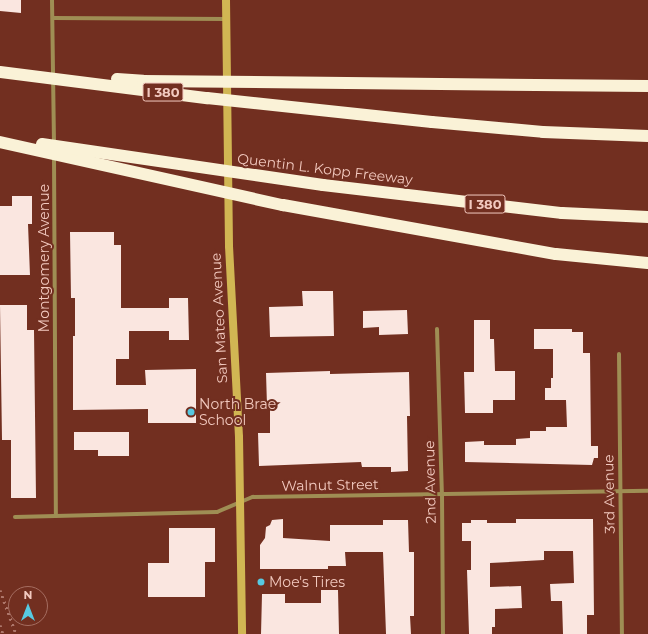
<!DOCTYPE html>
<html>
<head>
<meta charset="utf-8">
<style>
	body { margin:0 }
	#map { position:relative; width:648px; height:634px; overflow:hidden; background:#722f20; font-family:Montserrat,sans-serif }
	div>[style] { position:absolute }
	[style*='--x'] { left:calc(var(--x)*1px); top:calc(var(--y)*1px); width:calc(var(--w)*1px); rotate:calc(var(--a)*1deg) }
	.building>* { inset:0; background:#fae6e0 }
	.street>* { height:4px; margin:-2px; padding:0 2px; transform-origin:2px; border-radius:2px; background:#9f8e54 }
	.secondary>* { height:8px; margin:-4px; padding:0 4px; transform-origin:4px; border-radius:4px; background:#d1b653 }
	.highway>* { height:12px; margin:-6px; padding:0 6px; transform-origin:6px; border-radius:6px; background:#faf2d7 }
	.rail>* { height:3px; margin-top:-1.5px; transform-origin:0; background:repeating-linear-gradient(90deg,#ae776b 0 2px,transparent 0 6px) }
	.dots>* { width:11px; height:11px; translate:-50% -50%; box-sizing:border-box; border:2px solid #722f20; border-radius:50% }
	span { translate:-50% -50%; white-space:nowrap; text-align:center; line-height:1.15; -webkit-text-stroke:4px #722f20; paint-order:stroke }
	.shield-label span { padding:1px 3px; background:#722f20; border:1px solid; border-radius:3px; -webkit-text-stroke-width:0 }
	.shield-label { font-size:13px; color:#f2c9bf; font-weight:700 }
	.street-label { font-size:14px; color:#f2c9bf }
	.poi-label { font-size:14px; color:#f2c9bf }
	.left { translate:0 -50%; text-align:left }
	.north { position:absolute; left:8px; top:586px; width:40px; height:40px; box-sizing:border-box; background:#722f20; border:1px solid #a56d60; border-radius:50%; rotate:0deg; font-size:11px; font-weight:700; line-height:16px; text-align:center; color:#f2c9bf }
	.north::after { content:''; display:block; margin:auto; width:14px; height:18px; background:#57c9e1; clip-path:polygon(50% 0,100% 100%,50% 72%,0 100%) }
</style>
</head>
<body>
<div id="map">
	<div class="building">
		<div style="clip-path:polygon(0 0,21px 0,21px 13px,0 11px)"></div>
		<div style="clip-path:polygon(12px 196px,32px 196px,32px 224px,28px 224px,30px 275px,0 275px,0 206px,12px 206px)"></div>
		<div style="clip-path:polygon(70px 232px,114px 232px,114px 245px,121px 245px,121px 308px,169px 308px,169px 298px,188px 298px,189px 340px,169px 340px,169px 331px,129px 331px,129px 359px,116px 359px,116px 385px,146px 385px,145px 370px,196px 369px,196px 423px,148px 423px,148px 409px,73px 410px,73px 336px,75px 336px,75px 298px,71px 298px)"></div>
		<div style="clip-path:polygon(302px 291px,333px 291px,334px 336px,270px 337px,269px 307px,303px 306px)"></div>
		<div style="clip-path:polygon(0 305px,27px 305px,27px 330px,34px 330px,36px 498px,11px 498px,11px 440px,2px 440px)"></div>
		<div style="clip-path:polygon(407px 310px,408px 334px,379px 335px,379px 327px,363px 328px,363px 311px)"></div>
		<div style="clip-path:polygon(474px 320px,490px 320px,490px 339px,494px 339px,495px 371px,515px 371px,515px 400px,493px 400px,493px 413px,465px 413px,464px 372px,474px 372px)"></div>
		<div style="clip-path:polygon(534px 329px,572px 329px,572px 332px,583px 332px,583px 353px,590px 353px,591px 446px,598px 446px,598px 458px,594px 458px,592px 465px,465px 462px,465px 442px,484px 441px,484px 445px,516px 445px,516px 439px,530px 438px,530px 431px,546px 431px,546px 427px,567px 427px,566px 400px,545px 400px,545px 388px,551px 388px,551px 378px,553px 378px,553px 349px,534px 349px)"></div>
		<div style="clip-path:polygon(330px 371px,330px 374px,409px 372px,410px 416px,407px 416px,408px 471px,391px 472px,391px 467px,362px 467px,361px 462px,259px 466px,258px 433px,270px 433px,270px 406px,267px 406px,266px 373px)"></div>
		<div style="clip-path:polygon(74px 432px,129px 432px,129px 456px,98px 456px,98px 450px,74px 450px)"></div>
		<div style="clip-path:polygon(283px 519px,283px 538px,330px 541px,330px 525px,383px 525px,383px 520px,408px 520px,409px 552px,414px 552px,414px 616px,410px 616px,411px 634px,386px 634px,383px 552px,345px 552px,346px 566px,328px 566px,328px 569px,260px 569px,260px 545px,265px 538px,266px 527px,270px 525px,272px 520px)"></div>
		<div style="clip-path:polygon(516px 519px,593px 519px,594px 615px,587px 615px,587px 634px,563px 634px,562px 601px,551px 601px,550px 584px,574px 583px,573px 551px,544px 551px,544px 560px,490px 563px,490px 587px,521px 586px,522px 608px,495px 609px,495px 627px,492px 627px,492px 634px,469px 634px,467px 570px,471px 570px,471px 541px,462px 541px,462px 523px,471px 523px,471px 520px,487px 520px,487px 523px,516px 523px)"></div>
		<div style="clip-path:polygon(169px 528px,215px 528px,215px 562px,205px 562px,205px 597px,148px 597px,148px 563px,169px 563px)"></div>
		<div style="clip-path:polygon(321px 590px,338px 590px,339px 634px,261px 634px,262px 594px,285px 594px,285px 603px,321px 603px)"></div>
	</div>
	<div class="street">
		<div style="--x:52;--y:0;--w:145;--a:89.2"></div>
		<div style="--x:53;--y:18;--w:173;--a:0.3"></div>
		<div style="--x:54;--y:156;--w:360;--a:89.7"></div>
		<div style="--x:437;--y:329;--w:166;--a:88.3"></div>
		<div style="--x:442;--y:495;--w:139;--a:89.6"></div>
		<div style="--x:619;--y:354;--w:280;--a:89.4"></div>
		<div style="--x:15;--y:517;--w:202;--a:-1.4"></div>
		<div style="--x:217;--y:512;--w:39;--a:-23"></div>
		<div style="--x:253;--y:497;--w:395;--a:-0.9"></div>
	</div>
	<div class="secondary">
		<div style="--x:226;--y:0;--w:246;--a:89.3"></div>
		<div style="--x:229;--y:246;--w:191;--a:87"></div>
		<div style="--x:239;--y:437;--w:197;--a:89.1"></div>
	</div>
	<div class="highway">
		<div style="--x:0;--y:72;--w:209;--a:7.2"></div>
		<div style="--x:207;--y:98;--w:226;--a:6.1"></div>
		<div style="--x:432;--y:122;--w:111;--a:5.1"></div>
		<div style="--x:543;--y:132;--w:105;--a:2.2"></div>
		<div style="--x:117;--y:79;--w:26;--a:4"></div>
		<div style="--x:143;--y:81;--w:505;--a:0.57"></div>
		<div style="--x:0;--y:142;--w:290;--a:12.6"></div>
		<div style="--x:283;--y:205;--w:277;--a:10.2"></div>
		<div style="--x:556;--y:254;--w:92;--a:5.6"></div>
		<div style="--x:42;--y:144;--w:284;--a:8.3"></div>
		<div style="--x:323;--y:185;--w:241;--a:6.7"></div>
		<div style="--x:562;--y:213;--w:86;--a:2.7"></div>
	</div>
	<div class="rail">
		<div style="--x:0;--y:590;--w:47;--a:70"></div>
		<div style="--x:0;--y:625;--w:9;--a:72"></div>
	</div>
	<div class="dots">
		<div style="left:191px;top:412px;background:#57c9e1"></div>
		<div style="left:261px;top:582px;background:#57c9e1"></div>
	</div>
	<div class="shield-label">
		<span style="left:163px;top:92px">I 380</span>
		<span style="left:485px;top:204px">I 380</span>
	</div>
	<div class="street-label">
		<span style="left:325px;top:169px;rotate:7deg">Quentin L. Kopp Freeway</span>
		<span style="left:44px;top:258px;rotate:-90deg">Montgomery Avenue</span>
		<span style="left:219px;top:318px;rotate:-93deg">San Mateo Avenue</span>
		<span style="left:430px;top:482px;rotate:-91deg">2nd Avenue</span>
		<span style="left:330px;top:485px;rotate:-1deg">Walnut Street</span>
		<span style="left:609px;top:494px;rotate:-91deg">3rd Avenue</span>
	</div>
	<div class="poi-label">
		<span class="left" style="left:199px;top:412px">North Brae<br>School</span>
		<span class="left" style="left:269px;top:582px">Moe's Tires</span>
	</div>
	<div class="north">N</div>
</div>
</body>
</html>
